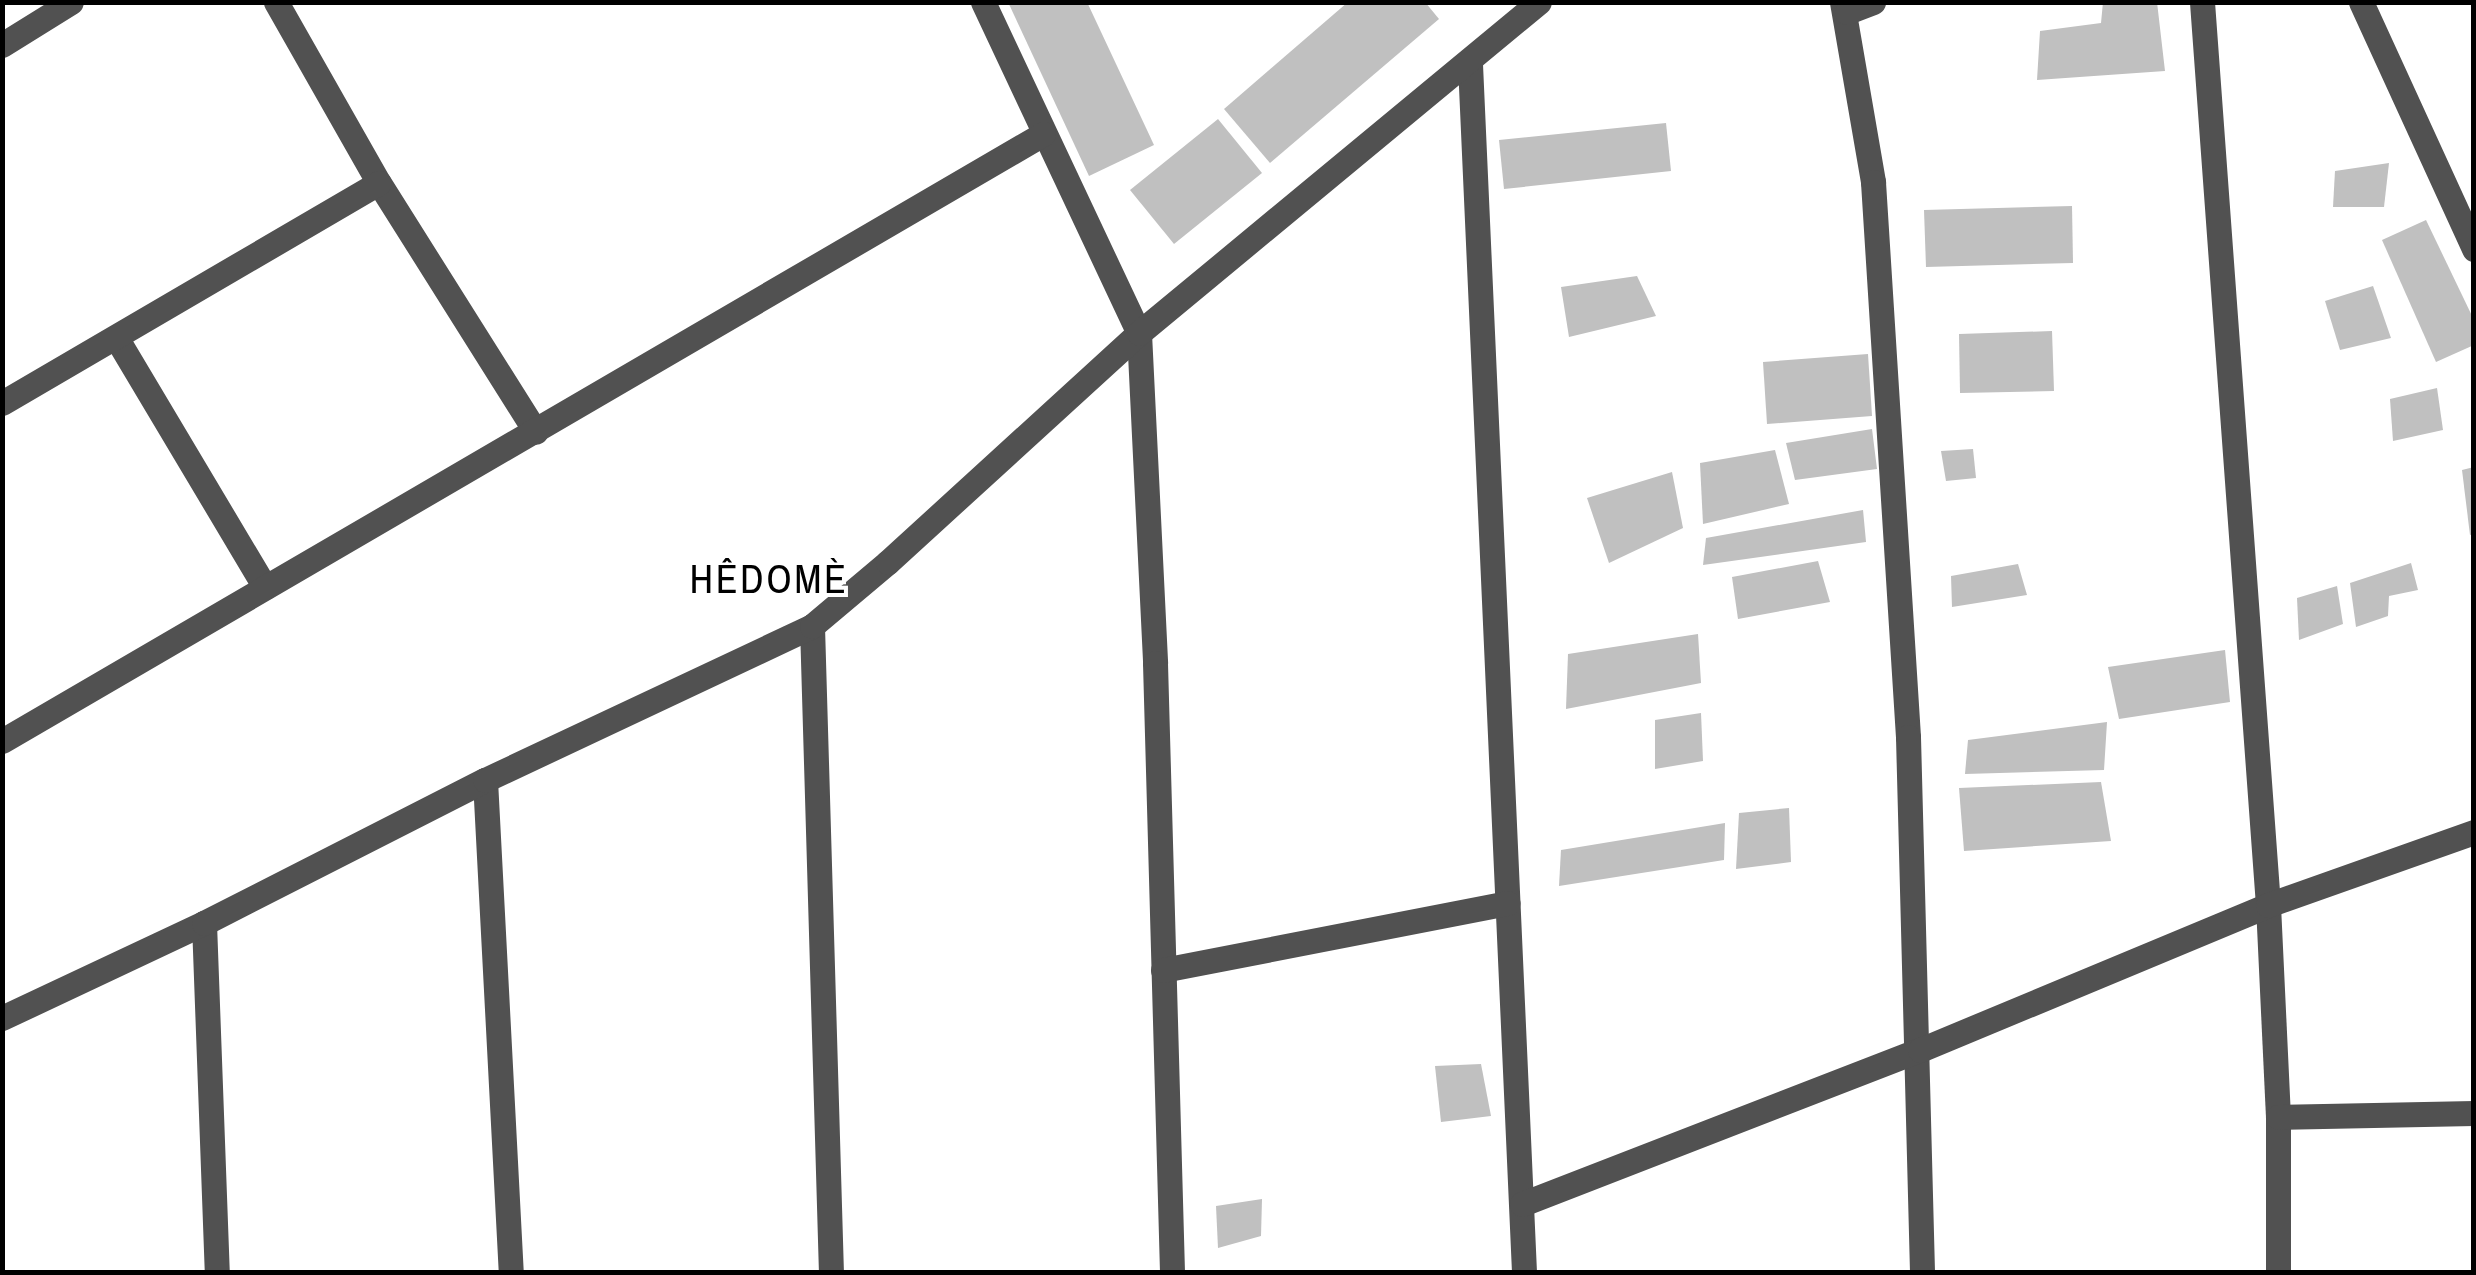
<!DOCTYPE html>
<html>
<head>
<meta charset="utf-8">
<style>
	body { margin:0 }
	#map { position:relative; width:2476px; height:1275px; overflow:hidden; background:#fff; font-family:"Archivo Narrow",sans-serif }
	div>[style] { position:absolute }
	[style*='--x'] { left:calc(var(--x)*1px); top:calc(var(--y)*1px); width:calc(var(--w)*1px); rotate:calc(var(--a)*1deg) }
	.building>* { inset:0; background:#c0c0c0 }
	.minor>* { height:25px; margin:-12.5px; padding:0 12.5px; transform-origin:12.5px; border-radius:12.5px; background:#515151 }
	span { translate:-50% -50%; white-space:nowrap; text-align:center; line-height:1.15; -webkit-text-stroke:8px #fff; paint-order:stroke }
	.quarter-label { font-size:40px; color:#000; letter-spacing:2.5px }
	.frame { position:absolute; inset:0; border:5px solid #000; pointer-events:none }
</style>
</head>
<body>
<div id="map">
	<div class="building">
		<div style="clip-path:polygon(1008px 2px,1087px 2px,1154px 145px,1089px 176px)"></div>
		<div style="clip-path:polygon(1348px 2px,1425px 2px,1439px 19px,1270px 163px,1224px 109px)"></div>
		<div style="clip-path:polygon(2103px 2px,2157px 2px,2165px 71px,2037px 80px,2040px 31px,2101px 23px)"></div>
		<div style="clip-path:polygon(1218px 119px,1262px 173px,1174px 244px,1130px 190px)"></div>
		<div style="clip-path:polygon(1666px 123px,1671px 171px,1504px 189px,1499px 140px)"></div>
		<div style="clip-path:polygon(2389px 163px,2384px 207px,2333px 207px,2335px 171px)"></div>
		<div style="clip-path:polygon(2072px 206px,2073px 263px,1926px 267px,1924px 210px)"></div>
		<div style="clip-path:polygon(2426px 220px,2474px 320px,2474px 345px,2436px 362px,2382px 240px)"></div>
		<div style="clip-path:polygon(1637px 276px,1656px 316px,1569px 337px,1561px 287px)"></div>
		<div style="clip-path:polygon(2373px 286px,2391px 338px,2340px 350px,2325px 301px)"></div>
		<div style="clip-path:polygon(2052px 331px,2054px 391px,1960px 393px,1959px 334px)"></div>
		<div style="clip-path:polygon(1868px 354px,1872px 416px,1767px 424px,1763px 362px)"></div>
		<div style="clip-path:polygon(2437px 388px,2443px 430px,2393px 441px,2390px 399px)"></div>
		<div style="clip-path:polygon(1872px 429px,1877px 469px,1795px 480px,1786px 443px)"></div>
		<div style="clip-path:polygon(1973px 449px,1976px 478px,1946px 481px,1941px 451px)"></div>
		<div style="clip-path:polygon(1775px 450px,1789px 504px,1703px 524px,1700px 463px)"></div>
		<div style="clip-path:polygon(2474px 467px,2474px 534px,2470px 535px,2462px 470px)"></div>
		<div style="clip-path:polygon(1672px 472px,1683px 528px,1609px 563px,1587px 498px)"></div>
		<div style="clip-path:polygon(1863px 510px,1866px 542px,1703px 565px,1706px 538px)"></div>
		<div style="clip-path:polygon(1818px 561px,1830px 602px,1738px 619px,1732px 577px)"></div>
		<div style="clip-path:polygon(2411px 563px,2418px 590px,2389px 596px,2388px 616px,2356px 627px,2350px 583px)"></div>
		<div style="clip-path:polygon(2018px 564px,2027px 595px,1952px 607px,1951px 576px)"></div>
		<div style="clip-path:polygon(2337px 586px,2343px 624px,2299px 640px,2297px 598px)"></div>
		<div style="clip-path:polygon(1698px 634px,1701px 683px,1566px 709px,1568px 654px)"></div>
		<div style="clip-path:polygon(2225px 650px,2230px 702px,2119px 719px,2108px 667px)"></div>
		<div style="clip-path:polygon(1701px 713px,1703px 761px,1655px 769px,1655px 720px)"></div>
		<div style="clip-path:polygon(2107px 722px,2104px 770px,1965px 774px,1968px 740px)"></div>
		<div style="clip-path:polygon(2101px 782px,2111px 841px,1964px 851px,1959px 788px)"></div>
		<div style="clip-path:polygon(1789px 808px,1791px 862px,1736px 869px,1739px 813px)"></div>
		<div style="clip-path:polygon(1725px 823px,1724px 860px,1559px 886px,1561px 850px)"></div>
		<div style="clip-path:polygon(1481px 1064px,1491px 1116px,1441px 1122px,1435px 1066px)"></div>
		<div style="clip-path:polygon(1262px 1199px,1261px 1236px,1218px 1248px,1216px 1206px)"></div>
	</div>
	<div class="minor">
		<div style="--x:276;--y:2;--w:208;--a:60.4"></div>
		<div style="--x:379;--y:183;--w:294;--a:57.8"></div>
		<div style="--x:983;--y:2;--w:366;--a:64.8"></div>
		<div style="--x:1139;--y:333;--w:330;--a:87.2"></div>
		<div style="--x:1155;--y:663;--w:609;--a:88.4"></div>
		<div style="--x:1842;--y:2;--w:183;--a:80.2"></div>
		<div style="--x:1873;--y:182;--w:556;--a:86.39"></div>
		<div style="--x:1908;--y:737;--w:535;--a:88.5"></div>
		<div style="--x:2202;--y:2;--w:905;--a:85.82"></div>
		<div style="--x:2268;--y:905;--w:212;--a:87.3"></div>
		<div style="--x:2278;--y:1117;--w:155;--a:90"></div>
		<div style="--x:2361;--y:2;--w:272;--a:65.4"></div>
		<div style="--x:1847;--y:12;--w:28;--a:-21"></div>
		<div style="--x:2;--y:45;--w:81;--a:-31.9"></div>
		<div style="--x:1470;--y:64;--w:1209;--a:87.44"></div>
		<div style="--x:117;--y:339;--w:289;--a:59.2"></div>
		<div style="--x:2;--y:403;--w:436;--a:-30.3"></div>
		<div style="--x:812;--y:626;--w:646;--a:88.32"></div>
		<div style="--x:2;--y:741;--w:1205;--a:-30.25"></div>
		<div style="--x:485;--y:780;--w:493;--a:87"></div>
		<div style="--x:204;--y:923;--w:349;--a:87.9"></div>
		<div style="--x:1163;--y:970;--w:351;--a:-11"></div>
		<div style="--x:2;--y:1018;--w:223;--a:-25.2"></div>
		<div style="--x:204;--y:923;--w:315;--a:-27"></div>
		<div style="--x:485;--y:780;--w:361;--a:-25.2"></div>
		<div style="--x:812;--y:626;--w:99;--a:-40.1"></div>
		<div style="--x:888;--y:562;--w:340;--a:-42.4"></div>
		<div style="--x:1139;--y:333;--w:519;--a:-39.61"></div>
		<div style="--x:2278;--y:1117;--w:196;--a:-1.2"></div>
		<div style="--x:1522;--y:1204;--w:427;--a:-21.2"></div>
		<div style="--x:1920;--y:1050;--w:377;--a:-22.6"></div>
		<div style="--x:2268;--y:905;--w:219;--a:-19.5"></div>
	</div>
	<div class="quarter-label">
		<span style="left:769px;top:579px">HÊDOMÈ</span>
	</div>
	<div class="frame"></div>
</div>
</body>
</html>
